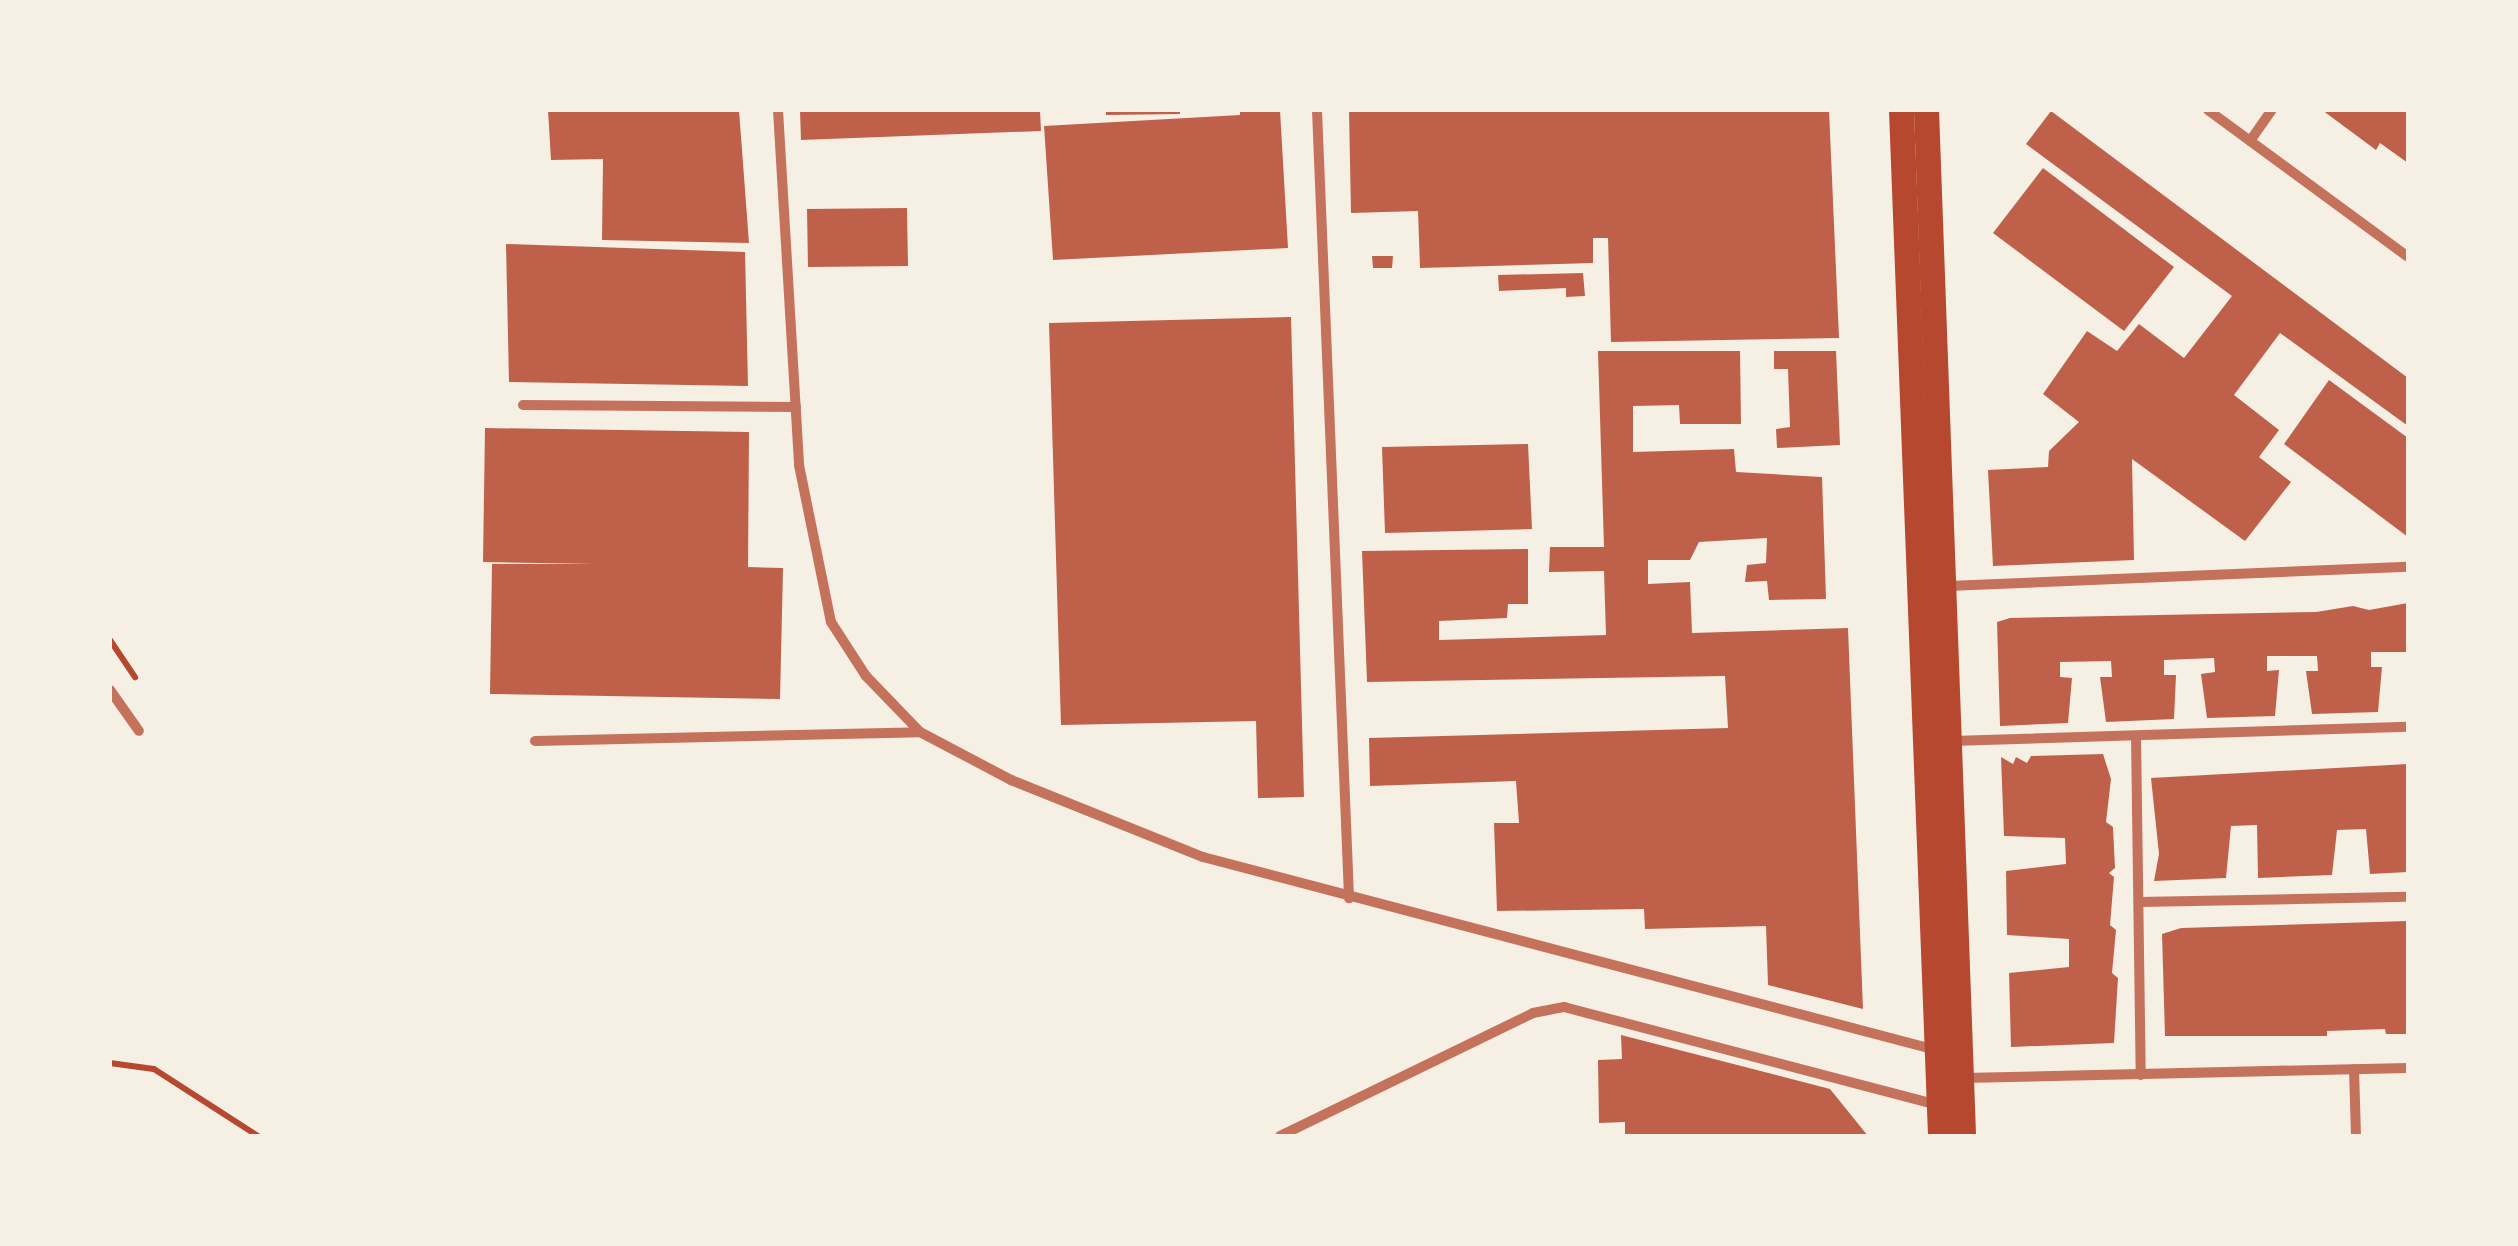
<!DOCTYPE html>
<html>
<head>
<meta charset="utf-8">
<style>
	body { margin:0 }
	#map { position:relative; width:2518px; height:1246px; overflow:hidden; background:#f6efe4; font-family:"Titillium Web",sans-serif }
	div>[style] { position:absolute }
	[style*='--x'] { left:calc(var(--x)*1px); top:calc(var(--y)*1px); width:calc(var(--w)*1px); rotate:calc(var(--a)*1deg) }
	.building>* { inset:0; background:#bf614a }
	.path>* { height:6px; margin:-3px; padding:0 3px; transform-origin:3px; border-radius:3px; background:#b5482f }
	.minor>* { height:10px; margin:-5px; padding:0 5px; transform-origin:5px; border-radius:5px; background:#c5725c }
	.primary>* { height:25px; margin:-12.5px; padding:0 12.5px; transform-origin:12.5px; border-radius:12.5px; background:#b5482f }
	span { translate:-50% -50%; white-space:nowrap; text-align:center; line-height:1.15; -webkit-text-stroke:10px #f6efe4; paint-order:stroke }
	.frame { position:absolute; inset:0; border:112px solid #f6efe4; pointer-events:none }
</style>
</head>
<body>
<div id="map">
	<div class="building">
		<div style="clip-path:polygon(548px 110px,739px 110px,749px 243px,602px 240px,603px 159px,551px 160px)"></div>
		<div style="clip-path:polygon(800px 110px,1040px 110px,1041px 131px,801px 140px)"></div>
		<div style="clip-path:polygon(1106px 110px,1180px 110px,1180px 114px,1106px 115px)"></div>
		<div style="clip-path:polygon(1240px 110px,1280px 110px,1288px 248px,1053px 260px,1044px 126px,1240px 115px)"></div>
		<div style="clip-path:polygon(1349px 110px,1829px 110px,1839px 338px,1611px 342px,1608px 238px,1593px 238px,1593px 263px,1420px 268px,1418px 211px,1351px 213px)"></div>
		<div style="clip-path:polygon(2322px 110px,2408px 110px,2408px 163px,2380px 143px,2376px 150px)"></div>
		<div style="clip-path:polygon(2051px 111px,2408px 378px,2408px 426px,2280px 333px,2234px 395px,2279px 430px,2259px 457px,2291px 482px,2245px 541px,2132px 459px,2134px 560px,1993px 566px,1988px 470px,2048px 467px,2049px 451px,2079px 422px,2043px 394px,2087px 331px,2117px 351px,2139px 324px,2184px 358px,2232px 296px,2026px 144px)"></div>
		<div style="clip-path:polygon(2043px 168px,2174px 267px,2124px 331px,1993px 233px)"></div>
		<div style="clip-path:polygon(907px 208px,908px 266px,808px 267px,807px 209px)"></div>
		<div style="clip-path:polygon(506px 244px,745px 252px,748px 386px,509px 382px)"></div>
		<div style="clip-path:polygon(1372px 256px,1393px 256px,1392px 268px,1373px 268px)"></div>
		<div style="clip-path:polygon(1583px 273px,1585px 296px,1566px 297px,1566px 288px,1499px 291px,1498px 275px)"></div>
		<div style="clip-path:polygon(1291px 317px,1304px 797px,1258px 798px,1256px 721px,1061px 725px,1049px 323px)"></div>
		<div style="clip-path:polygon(1598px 351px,1740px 351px,1741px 424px,1680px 424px,1679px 405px,1633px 406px,1633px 452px,1734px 449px,1736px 472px,1822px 477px,1826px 599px,1769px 600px,1767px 581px,1745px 582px,1747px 565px,1766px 563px,1767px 538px,1699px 542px,1690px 560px,1648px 560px,1648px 584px,1690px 582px,1692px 633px,1848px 628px,1863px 1009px,1768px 985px,1766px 926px,1645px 929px,1644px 909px,1497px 911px,1494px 823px,1519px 823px,1516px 781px,1370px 786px,1369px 738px,1728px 728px,1725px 676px,1367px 682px,1362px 551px,1528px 549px,1528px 604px,1508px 604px,1507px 618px,1439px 621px,1439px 640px,1606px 635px,1604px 571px,1549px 572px,1550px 547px,1604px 547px)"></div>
		<div style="clip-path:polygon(1774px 351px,1836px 351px,1840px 445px,1777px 448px,1776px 429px,1790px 427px,1788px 369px,1774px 369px)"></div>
		<div style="clip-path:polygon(2329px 380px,2408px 438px,2408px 537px,2284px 444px)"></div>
		<div style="clip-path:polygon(485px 428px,749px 432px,748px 567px,783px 568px,780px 699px,490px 694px,492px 564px,595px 564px,483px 562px)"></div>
		<div style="clip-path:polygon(1528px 444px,1532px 529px,1385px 533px,1382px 447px)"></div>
		<div style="clip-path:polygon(2408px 603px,2408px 652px,2371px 652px,2371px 667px,2382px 667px,2378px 712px,2312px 714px,2306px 671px,2318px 671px,2317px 656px,2267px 656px,2267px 671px,2279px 670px,2275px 716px,2207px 718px,2201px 674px,2215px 672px,2214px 658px,2164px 660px,2164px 675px,2176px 675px,2174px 719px,2106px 722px,2100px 677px,2112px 677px,2111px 661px,2060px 662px,2060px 677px,2072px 678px,2068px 723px,2000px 726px,1997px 622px,2010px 618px,2316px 612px,2353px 606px,2369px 610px)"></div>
		<div style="clip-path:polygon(2103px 754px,2111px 779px,2106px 822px,2113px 827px,2115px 868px,2109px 873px,2114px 877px,2110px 925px,2116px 930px,2112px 973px,2118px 978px,2114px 1043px,2011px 1047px,2009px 973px,2069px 967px,2069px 939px,2007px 935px,2006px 871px,2066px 864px,2065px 838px,2004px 836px,2001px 757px,2013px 764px,2016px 757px,2027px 763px,2031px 756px)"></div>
		<div style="clip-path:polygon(2408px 764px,2408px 872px,2370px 874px,2366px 829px,2337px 830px,2332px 875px,2258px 878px,2257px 825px,2231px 826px,2226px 878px,2154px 881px,2159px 854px,2151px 778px)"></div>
		<div style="clip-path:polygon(2408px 921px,2408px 1034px,2386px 1034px,2385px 1029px,2327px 1031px,2327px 1036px,2165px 1036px,2162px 934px,2181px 928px)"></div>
		<div style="clip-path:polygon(1621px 1035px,1830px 1089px,1868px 1136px,1625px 1136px,1625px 1122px,1599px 1123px,1598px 1060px,1622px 1059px)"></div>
	</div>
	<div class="path">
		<div style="--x:110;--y:640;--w:45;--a:56"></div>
		<div style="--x:110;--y:1063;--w:44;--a:7.8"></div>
		<div style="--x:154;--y:1069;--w:124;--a:32.8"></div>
	</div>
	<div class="minor">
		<div style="--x:778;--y:110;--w:356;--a:86.6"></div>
		<div style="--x:799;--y:465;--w:160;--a:78.5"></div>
		<div style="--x:831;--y:622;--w:64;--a:57.1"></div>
		<div style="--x:866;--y:676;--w:78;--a:46"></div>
		<div style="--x:920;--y:732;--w:103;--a:27.8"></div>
		<div style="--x:1011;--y:780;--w:207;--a:21.9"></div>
		<div style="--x:1203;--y:857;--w:758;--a:14.75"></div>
		<div style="--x:1317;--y:110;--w:789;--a:87.67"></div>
		<div style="--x:2208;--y:110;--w:248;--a:36.3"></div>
		<div style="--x:2250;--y:141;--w:38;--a:-55"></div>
		<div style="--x:523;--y:405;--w:273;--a:0.4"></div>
		<div style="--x:1948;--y:586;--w:460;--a:-2.4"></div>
		<div style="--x:110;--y:690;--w:50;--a:54.7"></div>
		<div style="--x:2136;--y:736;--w:339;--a:89.2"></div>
		<div style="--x:535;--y:741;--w:385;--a:-1.3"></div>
		<div style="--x:1952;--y:741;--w:456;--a:-1.8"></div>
		<div style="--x:2139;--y:902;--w:269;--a:-1.1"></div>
		<div style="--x:2354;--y:1069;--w:67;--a:88.3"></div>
		<div style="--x:1963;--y:1078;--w:445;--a:-1.3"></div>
		<div style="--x:1280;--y:1136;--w:281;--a:-25.9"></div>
		<div style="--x:1533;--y:1013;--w:32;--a:-11"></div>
		<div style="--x:1564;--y:1007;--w:387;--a:14.7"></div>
	</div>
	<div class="primary">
		<div style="--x:1901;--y:110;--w:1027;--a:87.82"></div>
		<div style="--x:1926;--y:110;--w:1027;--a:87.93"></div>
	</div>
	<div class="frame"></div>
</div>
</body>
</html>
